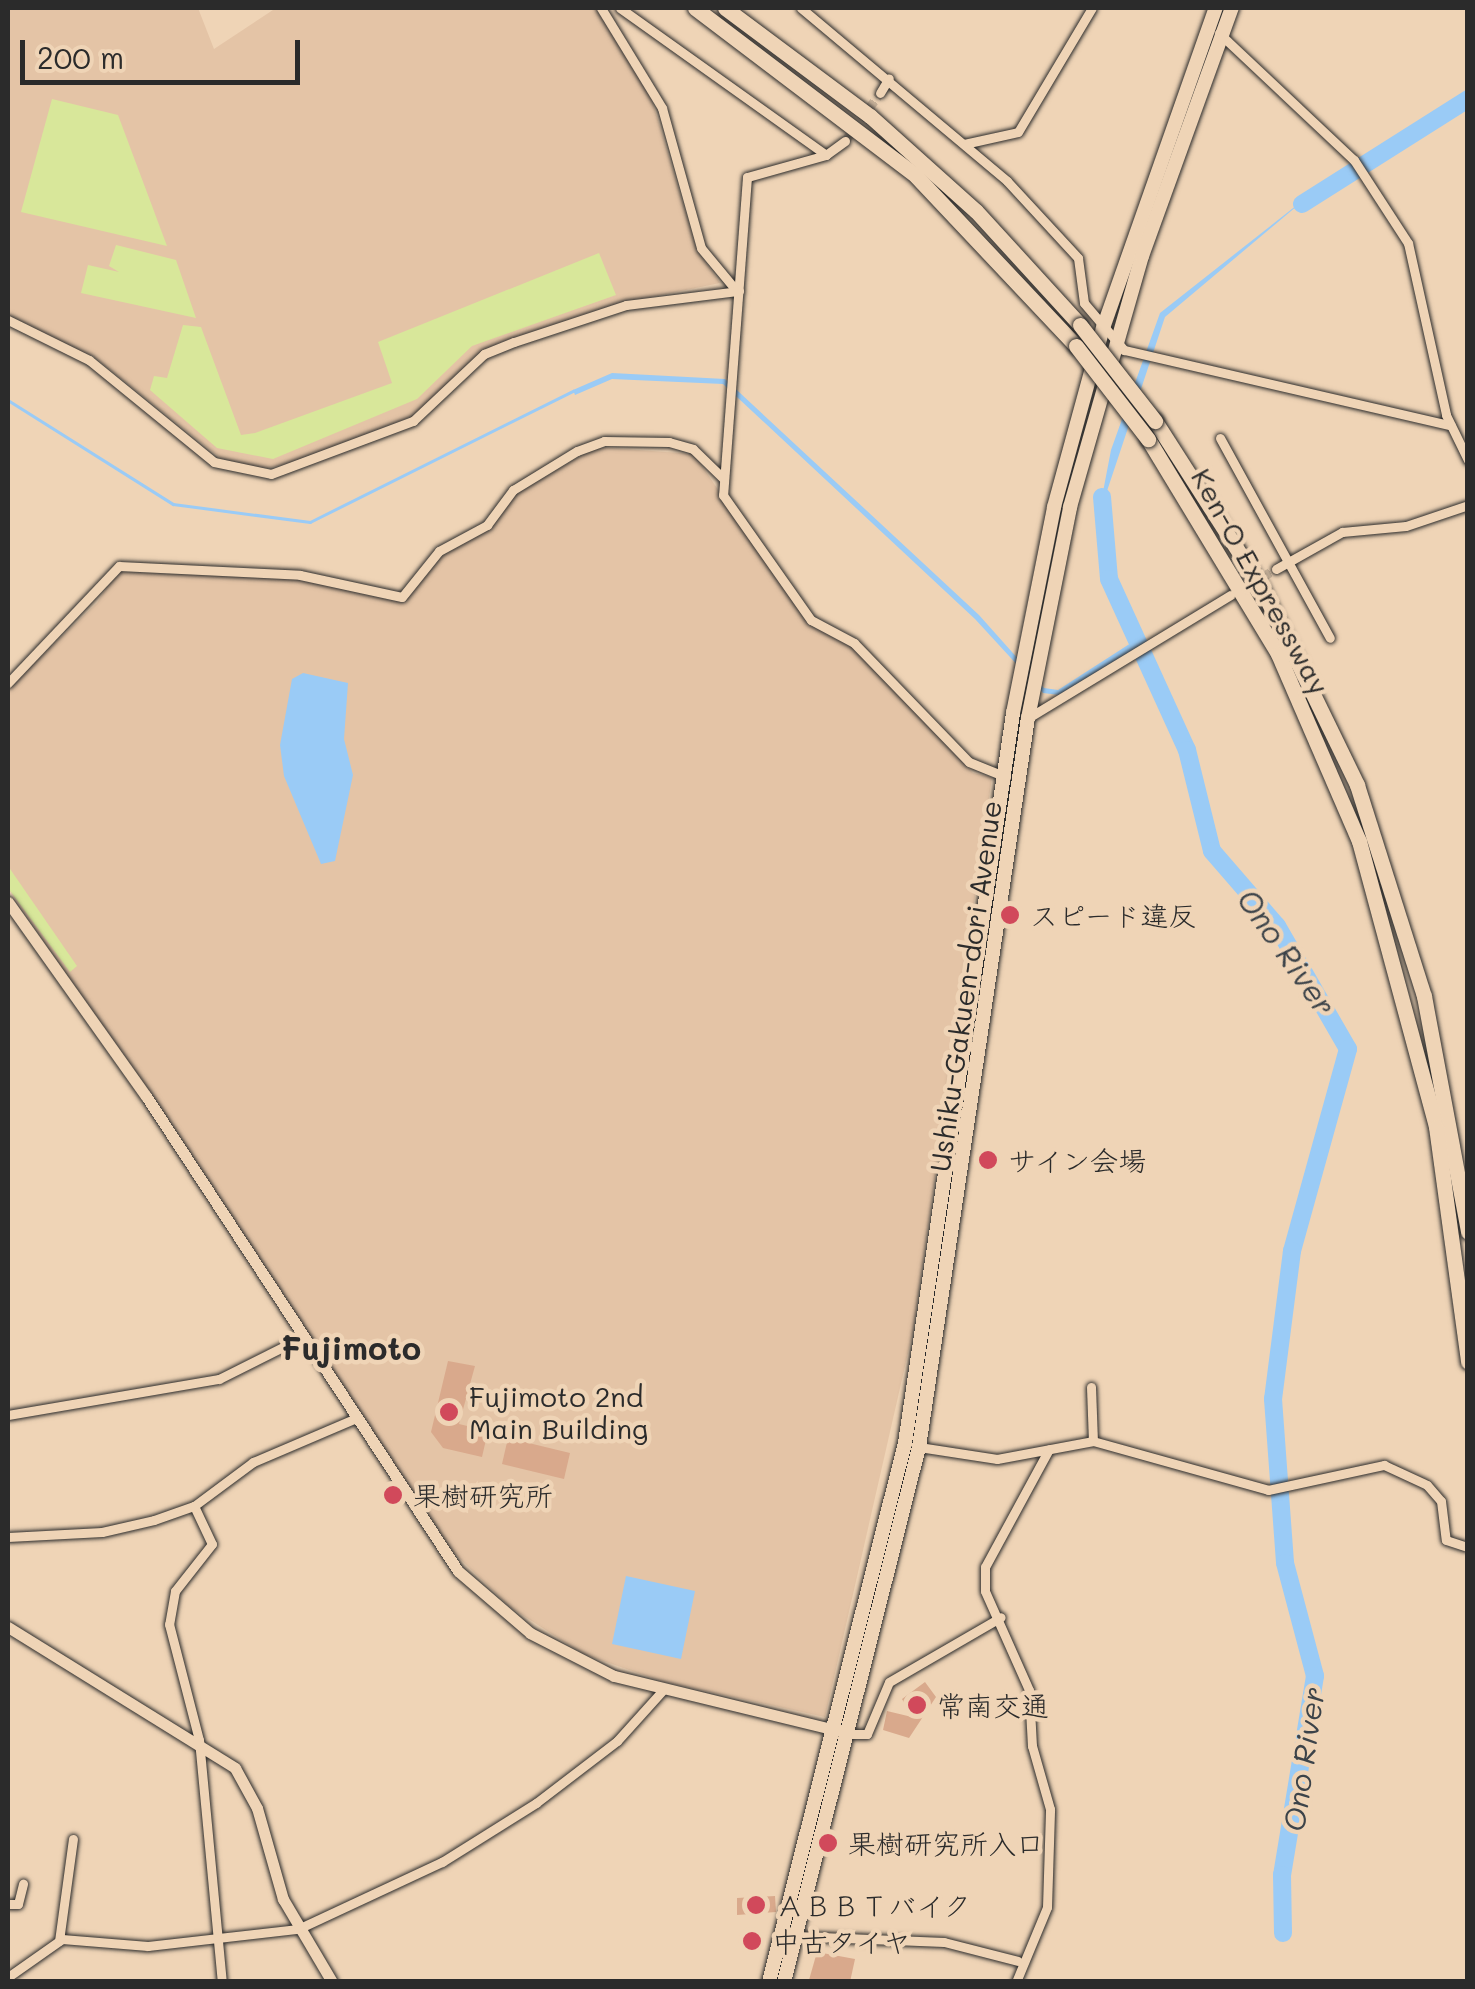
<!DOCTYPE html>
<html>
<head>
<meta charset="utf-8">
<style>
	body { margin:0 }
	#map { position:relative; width:1475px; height:1989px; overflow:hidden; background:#efd4b6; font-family:Mali,"Klee One",sans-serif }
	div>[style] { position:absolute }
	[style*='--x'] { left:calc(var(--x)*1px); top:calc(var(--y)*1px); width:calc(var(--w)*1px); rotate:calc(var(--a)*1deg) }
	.built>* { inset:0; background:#e4c4a6 }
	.green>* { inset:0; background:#d8e79a }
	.water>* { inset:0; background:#9acbf6 }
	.stream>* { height:2.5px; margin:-1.25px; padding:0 1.25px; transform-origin:1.25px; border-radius:1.25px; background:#9acbf6 }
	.river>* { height:18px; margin:-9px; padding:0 9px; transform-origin:9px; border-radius:9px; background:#9acbf6 }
	.building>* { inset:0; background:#d9a98c }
	.minor-tunnel>* { height:9px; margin-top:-4.5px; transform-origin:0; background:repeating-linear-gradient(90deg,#c8b29a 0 9px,transparent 0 13.5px) }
	.roads { filter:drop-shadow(0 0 2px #2b2b2b) drop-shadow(0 0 2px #2b2b2b) }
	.minor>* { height:9px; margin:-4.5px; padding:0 4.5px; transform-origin:4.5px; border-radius:4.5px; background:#efd4b6 }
	.tertiary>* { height:11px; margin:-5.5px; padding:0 5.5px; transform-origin:5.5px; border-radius:5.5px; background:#efd4b6 }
	.trunk>* { height:14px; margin:-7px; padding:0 7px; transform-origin:7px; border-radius:7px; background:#efd4b6 }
	.motorway>* { height:15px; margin:-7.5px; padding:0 7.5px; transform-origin:7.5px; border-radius:7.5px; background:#efd4b6 }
	.bridges { filter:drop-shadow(0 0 2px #2b2b2b) drop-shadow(0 0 2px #2b2b2b) }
	.motorway-bridge>* { height:15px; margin:-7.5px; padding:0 7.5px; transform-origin:7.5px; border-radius:7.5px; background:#efd4b6 }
	.dots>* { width:28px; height:28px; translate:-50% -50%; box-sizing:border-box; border:5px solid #efd4b6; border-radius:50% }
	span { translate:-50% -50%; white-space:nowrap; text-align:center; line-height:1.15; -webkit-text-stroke:9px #efd4b6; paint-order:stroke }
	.street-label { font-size:28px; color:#2b2b2b }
	.poi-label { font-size:28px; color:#2b2b2b }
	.left { translate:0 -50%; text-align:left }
	.water-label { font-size:30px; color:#3c4349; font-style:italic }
	.quarter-label { font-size:32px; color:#2b2b2b; font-weight:700 }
	.frame { position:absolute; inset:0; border:10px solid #2b2b2b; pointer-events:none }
	.scale { position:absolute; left:20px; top:40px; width:280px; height:45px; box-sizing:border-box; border:5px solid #2b2b2b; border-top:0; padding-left:12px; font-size:30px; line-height:35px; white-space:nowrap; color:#2b2b2b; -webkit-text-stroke:8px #efd4b6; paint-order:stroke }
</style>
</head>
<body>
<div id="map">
	<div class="built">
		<div style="clip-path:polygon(8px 8px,198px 8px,214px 49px,276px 8px,597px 8px,648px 87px,697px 250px,720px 283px,613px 305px,498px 343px,413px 416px,291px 463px,258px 470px,223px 460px,93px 356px,35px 335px,8px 314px)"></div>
		<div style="clip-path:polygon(596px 447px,694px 454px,805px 619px,852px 646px,973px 773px,992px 777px,913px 1331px,825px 1717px,664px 1682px,583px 1654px,510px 1607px,453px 1552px,8px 888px,8px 688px,97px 603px,117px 572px,283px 577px,405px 600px,442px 556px,492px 525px,516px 494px)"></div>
	</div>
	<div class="green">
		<div style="clip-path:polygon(52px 99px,118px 115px,167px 246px,21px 212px)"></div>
		<div style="clip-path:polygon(116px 245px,176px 260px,196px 318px,81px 293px,88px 265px,119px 272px,109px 266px)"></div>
		<div style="clip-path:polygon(599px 253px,616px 295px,472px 346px,417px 399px,273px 459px,217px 448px,150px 390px,154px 376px,167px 378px,183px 325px,201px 327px,241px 435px,255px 433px,392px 383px,378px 342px)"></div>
		<div style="clip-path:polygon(8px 866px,77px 966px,70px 972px,8px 888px)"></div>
	</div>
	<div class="water">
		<div style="clip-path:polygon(1316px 190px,1165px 317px,1098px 518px,1111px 450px,1160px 313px)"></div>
		<div style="clip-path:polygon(612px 373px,725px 379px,979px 615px,1044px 688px,1058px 690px,1131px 643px,1135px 649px,1059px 695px,1043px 693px,975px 619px,723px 384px,612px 379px,575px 395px,573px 390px)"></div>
		<div style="clip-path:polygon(303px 673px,348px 683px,344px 739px,353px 775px,335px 861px,321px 864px,284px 776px,280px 745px,292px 679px)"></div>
		<div style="clip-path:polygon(626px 1576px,695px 1591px,681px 1659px,612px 1644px)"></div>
	</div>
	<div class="stream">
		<div style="--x:8;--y:400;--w:195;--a:32.2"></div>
		<div style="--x:173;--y:504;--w:138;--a:7.5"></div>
		<div style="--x:310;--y:522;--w:294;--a:-26.5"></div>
		<div style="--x:1133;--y:646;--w:5;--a:-37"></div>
	</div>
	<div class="river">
		<div style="--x:1302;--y:204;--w:196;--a:-32.3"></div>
		<div style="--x:1102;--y:497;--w:82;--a:85.1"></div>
		<div style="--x:1109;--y:579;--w:188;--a:65.5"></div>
		<div style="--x:1187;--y:750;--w:104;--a:76.1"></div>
		<div style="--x:1212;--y:851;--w:99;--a:49.1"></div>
		<div style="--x:1277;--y:926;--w:142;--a:60"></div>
		<div style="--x:1348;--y:1049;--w:210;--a:105.5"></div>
		<div style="--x:1292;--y:1251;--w:149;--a:97.3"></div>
		<div style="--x:1273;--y:1399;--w:164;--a:85.8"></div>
		<div style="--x:1285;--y:1563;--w:117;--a:75.1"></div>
		<div style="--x:1315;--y:1676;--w:202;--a:99.4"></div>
		<div style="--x:1282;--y:1875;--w:58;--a:89"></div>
	</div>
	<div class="building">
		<div style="clip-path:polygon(448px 1361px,475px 1366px,459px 1424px,488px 1431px,482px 1457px,443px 1448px,431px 1432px)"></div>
		<div style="clip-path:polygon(508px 1438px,570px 1453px,564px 1479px,502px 1464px)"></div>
		<div style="clip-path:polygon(925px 1682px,936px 1697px,909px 1738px,883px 1730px,887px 1711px,912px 1717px,902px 1699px)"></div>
		<div style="clip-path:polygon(775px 1896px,776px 1912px,737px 1915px,737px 1898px)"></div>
		<div style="clip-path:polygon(817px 1952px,855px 1959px,850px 1982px,809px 1980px)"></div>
	</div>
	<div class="minor-tunnel">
		<div style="--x:845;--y:141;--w:59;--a:-53.9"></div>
		<div style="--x:1239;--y:590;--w:43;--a:-29.6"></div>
	</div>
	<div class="roads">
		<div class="minor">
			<div style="--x:601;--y:8;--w:117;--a:58.6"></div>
			<div style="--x:662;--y:108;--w:145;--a:74.4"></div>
			<div style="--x:701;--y:248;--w:55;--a:50.2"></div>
			<div style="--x:620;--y:8;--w:253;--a:35.5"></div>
			<div style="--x:801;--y:8;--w:269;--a:40"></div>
			<div style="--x:1007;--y:181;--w:105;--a:47.3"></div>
			<div style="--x:1078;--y:258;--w:45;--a:82.4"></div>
			<div style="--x:1084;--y:303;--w:62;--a:49.6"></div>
			<div style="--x:1124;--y:350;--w:335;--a:13"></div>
			<div style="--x:1219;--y:33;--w:185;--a:43.3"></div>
			<div style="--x:1354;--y:160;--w:99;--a:57"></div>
			<div style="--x:1408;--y:243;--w:176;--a:77.5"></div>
			<div style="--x:1446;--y:415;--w:50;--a:63.9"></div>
			<div style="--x:880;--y:93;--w:17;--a:-59"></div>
			<div style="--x:845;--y:141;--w:24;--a:144"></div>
			<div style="--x:826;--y:155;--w:82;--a:164.4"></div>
			<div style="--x:747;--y:177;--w:319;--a:94.3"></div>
			<div style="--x:723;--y:495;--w:153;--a:54.9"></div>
			<div style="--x:811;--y:620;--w:49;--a:28.1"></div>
			<div style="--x:854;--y:643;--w:165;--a:46"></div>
			<div style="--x:969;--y:762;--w:40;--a:22"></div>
			<div style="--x:964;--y:144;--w:55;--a:-12.5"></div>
			<div style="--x:1018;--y:132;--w:144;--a:-59.2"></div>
			<div style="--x:8;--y:320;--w:90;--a:26.3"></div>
			<div style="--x:89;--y:360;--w:161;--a:39.2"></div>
			<div style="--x:214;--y:462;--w:58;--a:11.9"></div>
			<div style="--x:271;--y:474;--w:152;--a:-20.5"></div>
			<div style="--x:413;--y:421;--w:98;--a:-43.3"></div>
			<div style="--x:484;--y:354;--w:32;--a:-22"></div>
			<div style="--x:514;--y:342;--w:118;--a:-18.3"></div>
			<div style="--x:626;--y:305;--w:114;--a:-7.1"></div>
			<div style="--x:1220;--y:438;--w:228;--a:61.2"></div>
			<div style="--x:1276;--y:569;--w:76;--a:-29.3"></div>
			<div style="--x:1342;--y:532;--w:64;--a:-5.4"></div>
			<div style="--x:1406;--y:526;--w:65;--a:-18.7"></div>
			<div style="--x:8;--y:683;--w:161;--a:-46.5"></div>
			<div style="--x:119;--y:566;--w:181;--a:2.8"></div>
			<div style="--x:300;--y:575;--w:104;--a:12.2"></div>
			<div style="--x:402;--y:597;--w:59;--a:-51.2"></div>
			<div style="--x:439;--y:551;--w:55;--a:-28.4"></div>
			<div style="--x:487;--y:525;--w:44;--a:-53.4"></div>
			<div style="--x:513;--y:490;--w:75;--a:-31.4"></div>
			<div style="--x:577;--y:451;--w:29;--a:-20"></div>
			<div style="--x:604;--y:441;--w:65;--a:0.9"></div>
			<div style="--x:669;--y:442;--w:25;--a:16"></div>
			<div style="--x:693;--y:449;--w:43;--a:44.1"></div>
			<div style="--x:1028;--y:718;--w:237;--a:-31.3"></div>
			<div style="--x:1091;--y:1387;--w:54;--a:87.9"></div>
			<div style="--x:8;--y:1415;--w:214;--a:-9.7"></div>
			<div style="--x:219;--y:1379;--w:92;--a:-26.6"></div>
			<div style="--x:919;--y:1447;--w:79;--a:8.7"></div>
			<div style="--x:997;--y:1459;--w:98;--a:-10.6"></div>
			<div style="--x:1093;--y:1441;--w:182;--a:15.6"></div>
			<div style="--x:1268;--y:1490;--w:119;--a:-12.2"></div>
			<div style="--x:1384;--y:1465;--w:47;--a:24.9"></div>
			<div style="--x:1427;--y:1485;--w:21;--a:49"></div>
			<div style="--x:1441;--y:1501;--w:39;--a:83"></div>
			<div style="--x:1446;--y:1540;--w:20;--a:18"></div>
			<div style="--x:194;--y:1506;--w:42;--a:64.7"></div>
			<div style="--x:212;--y:1544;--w:60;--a:128.2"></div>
			<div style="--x:175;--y:1591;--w:34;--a:100"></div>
			<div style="--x:169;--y:1624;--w:120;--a:75.5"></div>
			<div style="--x:199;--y:1740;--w:243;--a:84.6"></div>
			<div style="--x:8;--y:1537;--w:94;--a:-3"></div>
			<div style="--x:102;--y:1532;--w:53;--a:-13"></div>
			<div style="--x:154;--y:1520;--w:42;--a:-19.3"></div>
			<div style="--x:194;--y:1506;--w:74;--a:-36.7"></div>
			<div style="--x:253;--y:1462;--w:110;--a:-23.1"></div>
			<div style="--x:848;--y:1734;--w:19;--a:0"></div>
			<div style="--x:867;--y:1734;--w:56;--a:-67.1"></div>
			<div style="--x:889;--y:1682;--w:129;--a:-30.1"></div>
			<div style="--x:8;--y:1904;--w:10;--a:0"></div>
			<div style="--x:18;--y:1904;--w:21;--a:-76"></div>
			<div style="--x:796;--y:1936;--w:148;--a:2.3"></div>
			<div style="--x:944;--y:1942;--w:76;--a:14.4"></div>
			<div style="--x:59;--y:1941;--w:103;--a:-82.2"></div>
			<div style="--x:8;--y:1977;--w:66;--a:-35.1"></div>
			<div style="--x:62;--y:1939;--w:86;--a:4.7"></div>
			<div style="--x:148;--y:1946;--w:151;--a:-6.5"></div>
			<div style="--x:298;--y:1929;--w:159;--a:-25"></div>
			<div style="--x:442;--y:1862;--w:111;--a:-32.1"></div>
			<div style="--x:536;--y:1803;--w:102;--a:-37.4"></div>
			<div style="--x:617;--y:1741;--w:67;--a:-48"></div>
			<div style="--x:1016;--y:1982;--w:81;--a:-67.5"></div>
			<div style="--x:1047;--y:1907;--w:98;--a:-88.2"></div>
			<div style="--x:1050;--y:1809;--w:66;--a:-105.9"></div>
			<div style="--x:1032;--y:1746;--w:56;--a:-93.1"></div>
			<div style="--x:1029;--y:1690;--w:108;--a:-114"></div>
			<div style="--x:985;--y:1591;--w:24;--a:-90"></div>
			<div style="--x:985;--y:1567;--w:134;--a:-61.5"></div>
		</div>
		<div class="tertiary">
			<div style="--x:8;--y:902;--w:238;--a:54.6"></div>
			<div style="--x:146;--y:1096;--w:568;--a:56.7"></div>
			<div style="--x:458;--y:1571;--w:95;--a:40.7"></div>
			<div style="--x:530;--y:1633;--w:94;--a:27.1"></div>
			<div style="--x:614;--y:1676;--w:232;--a:13.7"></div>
			<div style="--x:8;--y:1627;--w:267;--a:31.8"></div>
			<div style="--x:235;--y:1768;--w:46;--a:61.2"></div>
			<div style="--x:257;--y:1808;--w:95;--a:74.1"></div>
			<div style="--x:283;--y:1899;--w:96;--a:59.4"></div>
		</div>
		<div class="trunk">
			<div style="--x:769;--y:1982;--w:556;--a:-75.84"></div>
			<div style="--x:905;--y:1443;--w:738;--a:-81.58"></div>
			<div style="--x:1013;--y:713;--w:210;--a:-78.7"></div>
			<div style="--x:1054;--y:507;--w:186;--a:-74.7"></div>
			<div style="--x:1103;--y:328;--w:339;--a:-70.6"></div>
			<div style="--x:784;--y:1982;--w:552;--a:-75.84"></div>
			<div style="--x:919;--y:1447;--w:737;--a:-81.5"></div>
			<div style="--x:1028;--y:718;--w:215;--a:-78.7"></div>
			<div style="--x:1070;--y:507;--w:261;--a:-74"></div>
			<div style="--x:1142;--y:256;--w:264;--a:-70.1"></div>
		</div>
		<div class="motorway">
			<div style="--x:695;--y:8;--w:278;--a:37.2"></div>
			<div style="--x:916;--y:176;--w:233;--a:46.7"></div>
			<div style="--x:725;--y:8;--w:181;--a:36.7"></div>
			<div style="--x:870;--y:116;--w:142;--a:41.9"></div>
			<div style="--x:976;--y:211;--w:154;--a:47.6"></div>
			<div style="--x:1155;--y:421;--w:197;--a:57.4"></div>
			<div style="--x:1261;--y:587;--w:220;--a:64.1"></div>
			<div style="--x:1357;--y:785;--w:221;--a:72.4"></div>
			<div style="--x:1424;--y:996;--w:240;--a:79.4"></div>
			<div style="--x:1148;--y:439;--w:251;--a:58.8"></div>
			<div style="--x:1278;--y:654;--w:204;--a:66.6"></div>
			<div style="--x:1359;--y:841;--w:296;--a:74.9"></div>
			<div style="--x:1436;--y:1127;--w:237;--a:82.2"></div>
		</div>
	</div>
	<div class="bridges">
		<div class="motorway-bridge">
			<div style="--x:1080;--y:325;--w:122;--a:52"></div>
			<div style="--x:1076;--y:346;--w:118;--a:52.3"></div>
		</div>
	</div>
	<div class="dots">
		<div style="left:1010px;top:915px;background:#d1495b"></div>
		<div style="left:988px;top:1160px;background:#d1495b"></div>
		<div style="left:449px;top:1412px;background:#d1495b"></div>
		<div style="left:393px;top:1495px;background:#d1495b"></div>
		<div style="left:917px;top:1705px;background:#d1495b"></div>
		<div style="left:828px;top:1843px;background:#d1495b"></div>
		<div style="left:756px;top:1905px;background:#d1495b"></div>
		<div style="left:752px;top:1941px;background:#d1495b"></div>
	</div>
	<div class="street-label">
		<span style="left:1261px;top:581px;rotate:61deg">Ken-O Expressway</span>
		<span style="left:965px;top:986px;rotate:-82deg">Ushiku-Gakuen-dori Avenue</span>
	</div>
	<div class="poi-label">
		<span class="left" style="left:1030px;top:915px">スピード違反</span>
		<span class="left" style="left:1008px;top:1160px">サイン会場</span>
		<span class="left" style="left:469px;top:1412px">Fujimoto 2nd<br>Main Building</span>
		<span class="left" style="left:413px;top:1495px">果樹研究所</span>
		<span class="left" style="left:937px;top:1705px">常南交通</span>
		<span class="left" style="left:848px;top:1843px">果樹研究所入口</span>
		<span class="left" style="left:776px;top:1905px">ＡＢＢＴバイク</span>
		<span class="left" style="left:772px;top:1941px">中古タイヤ</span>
	</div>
	<div class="water-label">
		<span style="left:1287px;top:952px;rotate:55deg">Ono River</span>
		<span style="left:1303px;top:1759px;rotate:-82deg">Ono River</span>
	</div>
	<div class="quarter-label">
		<span style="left:351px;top:1347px">Fujimoto</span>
	</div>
	<div class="frame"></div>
	<div class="scale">200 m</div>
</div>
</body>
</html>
